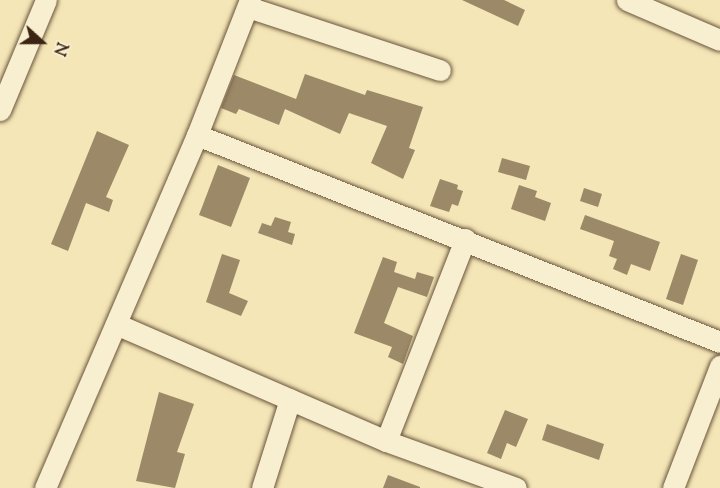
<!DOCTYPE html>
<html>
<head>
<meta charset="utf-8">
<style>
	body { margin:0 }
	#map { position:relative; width:720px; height:488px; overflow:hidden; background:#f4e6b6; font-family:"Sorts Mill Goudy",serif }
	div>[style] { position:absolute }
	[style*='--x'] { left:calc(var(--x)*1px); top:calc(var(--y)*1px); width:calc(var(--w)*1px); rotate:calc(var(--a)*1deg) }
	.building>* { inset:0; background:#9b8968 }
	.roads { filter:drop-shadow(0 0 2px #69543c) drop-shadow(0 0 2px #69543c) }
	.minor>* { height:21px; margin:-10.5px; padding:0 10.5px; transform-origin:10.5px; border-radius:10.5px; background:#f8efd0 }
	span { translate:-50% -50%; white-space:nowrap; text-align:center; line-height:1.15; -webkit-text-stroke:4.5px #f8efd0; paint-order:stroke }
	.north { position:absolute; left:12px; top:12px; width:60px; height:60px; -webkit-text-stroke:4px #f8efd0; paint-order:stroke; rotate:111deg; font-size:16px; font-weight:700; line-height:24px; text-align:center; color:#3b2414 }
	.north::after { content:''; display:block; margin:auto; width:21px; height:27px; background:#3b2414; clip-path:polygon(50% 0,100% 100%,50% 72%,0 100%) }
</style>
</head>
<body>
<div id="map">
	<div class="building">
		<div style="clip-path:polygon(462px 0,504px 0,525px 10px,518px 26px)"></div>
		<div style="clip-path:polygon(305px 74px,365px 95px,367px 90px,423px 107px,409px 148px,415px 150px,403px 179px,371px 163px,387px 126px,349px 113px,340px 134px,285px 109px,279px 125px,239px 109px,236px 114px,221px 108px,234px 75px,296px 99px)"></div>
		<div style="clip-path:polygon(97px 131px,129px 145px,106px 197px,113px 200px,109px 212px,86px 203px,68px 251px,51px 244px)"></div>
		<div style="clip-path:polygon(502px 158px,530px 166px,526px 180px,498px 172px)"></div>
		<div style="clip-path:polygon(218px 165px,250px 178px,231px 227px,199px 215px)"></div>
		<div style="clip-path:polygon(440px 179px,458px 185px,457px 189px,463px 191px,458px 206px,452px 204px,449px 212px,430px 206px)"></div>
		<div style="clip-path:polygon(519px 185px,537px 191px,535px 197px,551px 203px,545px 221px,511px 209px)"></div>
		<div style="clip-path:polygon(584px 188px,602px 194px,598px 207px,580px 201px)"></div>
		<div style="clip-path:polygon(585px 215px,660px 242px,650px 271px,631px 264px,627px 275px,613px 269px,617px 259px,609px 256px,614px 241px,580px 229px)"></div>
		<div style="clip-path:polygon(275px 217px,291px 222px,288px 232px,295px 234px,292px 245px,258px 233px,262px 223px,271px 226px)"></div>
		<div style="clip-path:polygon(222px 254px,240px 260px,229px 293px,248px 301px,241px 316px,206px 302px)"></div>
		<div style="clip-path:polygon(681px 254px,698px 260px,683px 305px,666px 299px)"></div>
		<div style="clip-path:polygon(383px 257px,397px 262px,394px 272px,415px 279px,417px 272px,434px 277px,427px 297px,398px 287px,384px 323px,413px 336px,403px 364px,388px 357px,392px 347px,354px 333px)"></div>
		<div style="clip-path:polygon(159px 392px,194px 404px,177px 452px,185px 454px,175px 488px,136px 481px)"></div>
		<div style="clip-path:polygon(505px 410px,528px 419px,516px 447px,507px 443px,501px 459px,487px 453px)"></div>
		<div style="clip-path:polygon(547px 424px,604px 444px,599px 460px,542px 440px)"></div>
		<div style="clip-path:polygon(388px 475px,420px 487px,420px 488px,383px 488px)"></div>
	</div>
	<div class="roads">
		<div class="minor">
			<div style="--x:627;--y:0;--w:101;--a:23.3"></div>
			<div style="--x:248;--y:7;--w:202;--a:18.2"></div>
			<div style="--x:0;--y:110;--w:119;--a:-67.3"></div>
			<div style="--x:197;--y:135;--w:562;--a:21.59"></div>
			<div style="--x:116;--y:324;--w:294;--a:23.4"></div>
			<div style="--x:386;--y:441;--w:138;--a:19.9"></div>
			<div style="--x:386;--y:441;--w:217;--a:-68.6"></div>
			<div style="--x:45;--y:488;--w:384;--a:-66.7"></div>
			<div style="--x:197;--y:135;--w:145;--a:-68.6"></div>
			<div style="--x:262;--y:488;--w:93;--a:-72.5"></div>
			<div style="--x:673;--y:488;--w:131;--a:-68.9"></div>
		</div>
	</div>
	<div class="north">N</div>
</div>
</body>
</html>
